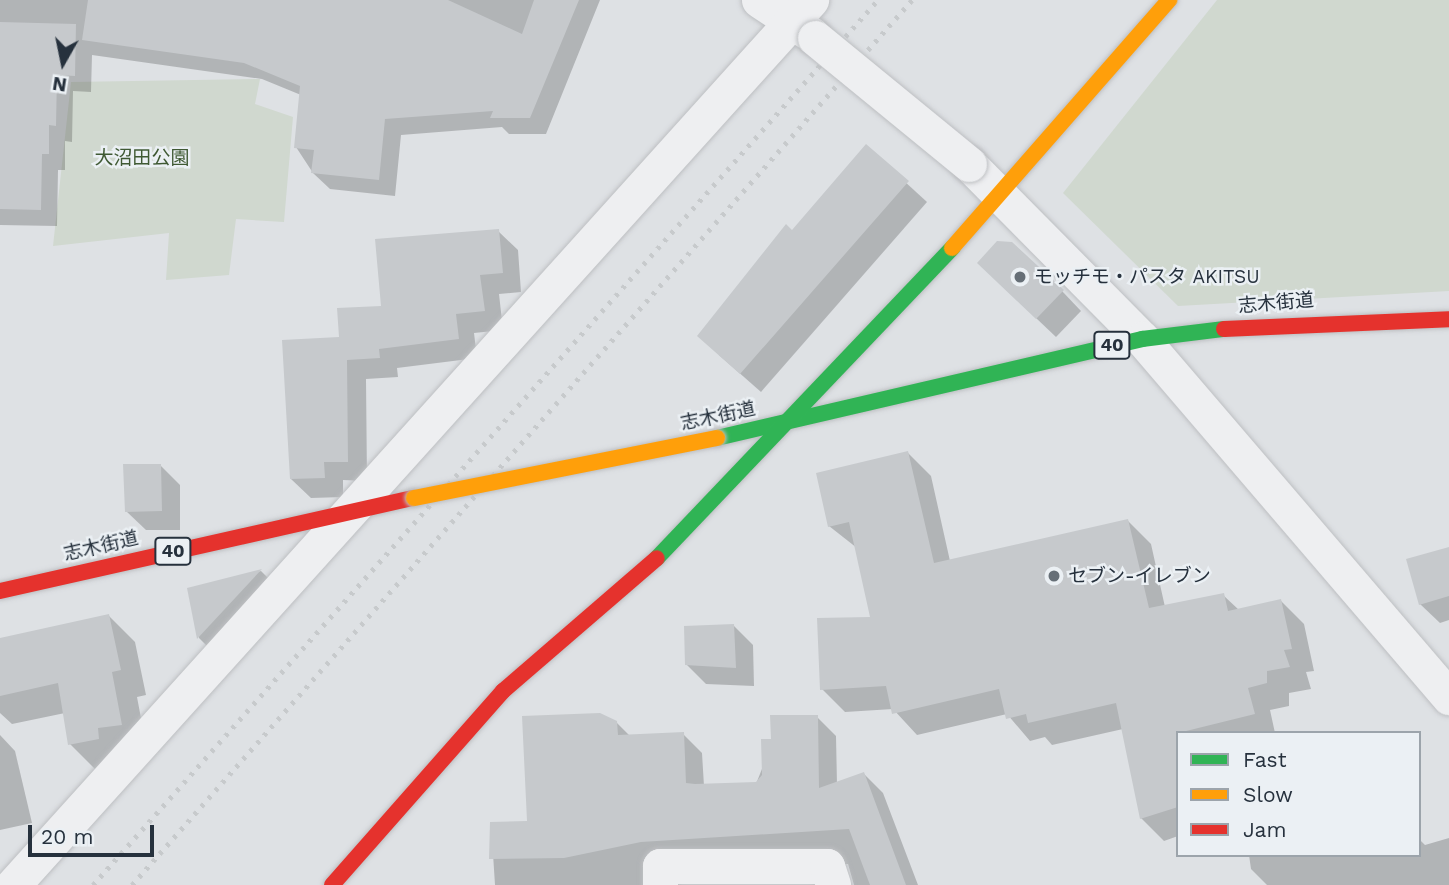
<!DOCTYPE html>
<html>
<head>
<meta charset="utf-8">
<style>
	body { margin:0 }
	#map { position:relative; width:1449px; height:885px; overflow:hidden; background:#dee1e4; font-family:"Work Sans","Noto Sans JP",sans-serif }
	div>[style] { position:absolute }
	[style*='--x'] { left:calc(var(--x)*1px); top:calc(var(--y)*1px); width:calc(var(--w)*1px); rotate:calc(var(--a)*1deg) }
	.green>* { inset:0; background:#d0d8cf }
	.shadow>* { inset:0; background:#0003 }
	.building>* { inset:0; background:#c6c9cc }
	.roads { filter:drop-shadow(0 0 2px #bdbfc2) drop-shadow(0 0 2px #bdbfc2) }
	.street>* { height:35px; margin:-17.5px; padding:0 17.5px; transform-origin:17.5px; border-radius:17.5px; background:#eeeff1 }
	.fast>* { height:16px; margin:-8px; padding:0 8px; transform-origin:8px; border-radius:8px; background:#30b455 }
	.slow>* { height:16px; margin:-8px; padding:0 8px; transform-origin:8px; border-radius:8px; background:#ff9f0a }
	.jam>* { height:16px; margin:-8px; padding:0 8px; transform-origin:8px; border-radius:8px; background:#e5322d }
	.rail>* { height:5px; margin-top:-2.5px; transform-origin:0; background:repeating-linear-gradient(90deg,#c7cacc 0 3.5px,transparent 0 10.5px) }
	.bridges { filter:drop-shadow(0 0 2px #bdbfc2) drop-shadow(0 0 2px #bdbfc2) }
	.street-bridge>* { height:35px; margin:-17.5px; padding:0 17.5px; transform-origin:17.5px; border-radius:17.5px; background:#eeeff1 }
	.slow-bridge>* { height:16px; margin:-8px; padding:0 8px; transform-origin:8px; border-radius:8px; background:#ff9f0a }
	.dots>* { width:19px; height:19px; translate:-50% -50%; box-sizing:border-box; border:4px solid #ebf0f4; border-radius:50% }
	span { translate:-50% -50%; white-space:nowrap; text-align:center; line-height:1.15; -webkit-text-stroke:5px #ebf0f4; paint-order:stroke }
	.shield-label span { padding:2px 5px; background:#ebf0f4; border:2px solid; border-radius:5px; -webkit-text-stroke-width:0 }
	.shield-label { font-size:18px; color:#26313d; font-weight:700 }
	.park-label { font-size:19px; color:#3f5933 }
	.poi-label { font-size:19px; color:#26313d }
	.left { translate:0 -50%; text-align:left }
	.street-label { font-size:19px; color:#26313d }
	.legend { position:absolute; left:1176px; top:731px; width:245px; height:126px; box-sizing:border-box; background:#ebf0f4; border:2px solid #9ca4ab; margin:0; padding:9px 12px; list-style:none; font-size:21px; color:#26313d }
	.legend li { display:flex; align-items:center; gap:14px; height:35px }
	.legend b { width:35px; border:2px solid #9ca4ab }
	.north { position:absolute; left:28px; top:28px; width:70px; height:70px; -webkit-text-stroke:5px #ebf0f4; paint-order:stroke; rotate:189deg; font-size:19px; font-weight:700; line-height:28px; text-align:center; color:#26313d }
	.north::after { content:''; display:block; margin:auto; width:24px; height:32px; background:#26313d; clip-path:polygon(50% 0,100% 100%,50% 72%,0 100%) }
	.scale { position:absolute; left:28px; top:825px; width:126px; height:32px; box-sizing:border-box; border:4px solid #26313d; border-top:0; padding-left:9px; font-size:21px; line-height:24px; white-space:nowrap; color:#26313d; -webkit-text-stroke:5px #ebf0f4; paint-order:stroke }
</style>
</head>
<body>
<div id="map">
	<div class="green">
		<div style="clip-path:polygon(1217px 0,1449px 0,1449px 291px,1178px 306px,1063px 193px)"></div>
		<div style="clip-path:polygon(260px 79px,255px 104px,293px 117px,284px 222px,236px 219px,229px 275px,166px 280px,169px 233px,53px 246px,71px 82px)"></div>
	</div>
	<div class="shadow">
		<div style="clip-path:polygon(0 0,600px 0,546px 134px,509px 134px,502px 127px,401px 135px,395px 196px,330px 189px,313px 173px,296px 147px,301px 95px,262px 79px,92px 55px,91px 92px,73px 91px,72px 142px,65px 141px,65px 170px,58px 170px,57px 226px,0 225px)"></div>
		<div style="clip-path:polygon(867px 147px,927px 202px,761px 392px,719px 355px,792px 232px)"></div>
		<div style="clip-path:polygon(498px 231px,518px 250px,521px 292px,499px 294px,503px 330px,474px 333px,477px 358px,397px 368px,398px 377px,366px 379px,367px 481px,343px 480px,343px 497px,311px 498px,291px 479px,341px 338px)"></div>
		<div style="clip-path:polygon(998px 282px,1062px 291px,1081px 311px,1056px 337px)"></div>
		<div style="clip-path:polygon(908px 453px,931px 476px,950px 561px,1128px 521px,1151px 544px,1165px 607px,1223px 595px,1239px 610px,1281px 601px,1304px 624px,1314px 671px,1306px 672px,1311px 689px,1289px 693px,1289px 706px,1270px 710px,1275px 733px,1178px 733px,1178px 836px,1164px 841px,1141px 818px,1123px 729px,1052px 745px,1045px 737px,1030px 741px,1007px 714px,917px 735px,893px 709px,845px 712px,822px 689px,872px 618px,857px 548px,829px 526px)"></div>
		<div style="clip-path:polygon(161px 466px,180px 485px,180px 530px,146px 530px,126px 511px)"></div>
		<div style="clip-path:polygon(1449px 549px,1449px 620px,1440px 623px,1420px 604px)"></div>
		<div style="clip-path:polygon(261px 571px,288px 598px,226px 665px,199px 638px,189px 589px)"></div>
		<div style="clip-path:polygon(109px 616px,135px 642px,146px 695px,137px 697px,147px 750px,96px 770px,70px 744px,65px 713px,12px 724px,0 713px,0 640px)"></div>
		<div style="clip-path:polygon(734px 626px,753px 645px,754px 686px,706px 684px,687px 665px)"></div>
		<div style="clip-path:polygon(817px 717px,836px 736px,837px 784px,864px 774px,883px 793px,918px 885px,854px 885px,848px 864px,680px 864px,658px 885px,495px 885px,491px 823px,529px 823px,616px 722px,630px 736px,683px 734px,702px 753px,704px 786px,756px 784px,773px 741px)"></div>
		<div style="clip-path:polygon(0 735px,15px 751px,32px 823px,0 830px)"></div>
		<div style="clip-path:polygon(1449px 838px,1449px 885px,1267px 885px,1251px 869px,1249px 855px,1419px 855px,1419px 839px,1425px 845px)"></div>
	</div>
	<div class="building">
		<div style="clip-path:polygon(88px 0,448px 0,522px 34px,534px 0,579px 0,530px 118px,490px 118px,493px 111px,385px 119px,379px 180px,311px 173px,314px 150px,294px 148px,300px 86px,244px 63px,82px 40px)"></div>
		<div style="clip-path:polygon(0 22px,76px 24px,75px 76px,57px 75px,56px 126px,49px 125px,49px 154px,42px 154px,41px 210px,0 209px)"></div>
		<div style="clip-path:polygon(866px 144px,909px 181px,740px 374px,697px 336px,786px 224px,792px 230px)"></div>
		<div style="clip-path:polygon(499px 229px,503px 273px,480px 275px,485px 311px,456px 314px,459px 339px,379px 349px,380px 358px,347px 360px,348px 462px,324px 462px,325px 478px,290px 479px,282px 340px,339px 337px,337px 308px,381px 306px,375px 239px)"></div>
		<div style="clip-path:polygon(997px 241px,1012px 242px,1064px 290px,1036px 319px,977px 263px)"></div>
		<div style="clip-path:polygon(908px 451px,934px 563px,1128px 519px,1149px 608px,1224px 593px,1228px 611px,1281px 599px,1292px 649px,1284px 650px,1290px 667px,1267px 671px,1267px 683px,1248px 688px,1255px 714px,1178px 733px,1178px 807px,1140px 819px,1116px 703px,1028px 723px,1026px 714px,1006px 719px,999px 689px,892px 714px,886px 686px,820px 690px,817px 618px,870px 617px,849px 522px,828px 527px,816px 473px)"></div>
		<div style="clip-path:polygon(123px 464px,161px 464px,162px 511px,125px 512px)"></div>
		<div style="clip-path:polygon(1449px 547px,1449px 596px,1419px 605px,1406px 559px)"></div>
		<div style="clip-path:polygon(262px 569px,197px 639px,187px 588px)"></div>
		<div style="clip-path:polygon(109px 614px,121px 670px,112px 672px,122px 725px,98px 728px,99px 739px,68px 745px,58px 683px,0 696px,0 638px)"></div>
		<div style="clip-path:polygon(734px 624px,736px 668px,685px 665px,684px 626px)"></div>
		<div style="clip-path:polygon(600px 713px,617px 721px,618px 735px,684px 732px,686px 783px,695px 784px,756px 782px,762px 775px,761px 739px,771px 739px,770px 715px,818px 715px,819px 788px,864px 772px,906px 885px,870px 885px,849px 829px,641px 842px,564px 858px,489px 859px,490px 822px,527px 821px,522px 716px)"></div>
	</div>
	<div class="roads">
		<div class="street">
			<div style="--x:759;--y:0;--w:64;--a:33.4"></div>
			<div style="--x:969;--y:164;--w:246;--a:45.3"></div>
			<div style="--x:1142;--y:339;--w:472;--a:49.4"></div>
			<div style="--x:13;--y:885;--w:1192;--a:-47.96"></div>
			<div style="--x:660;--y:885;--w:19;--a:-90"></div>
			<div style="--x:660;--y:866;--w:167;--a:0"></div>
			<div style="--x:827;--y:866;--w:20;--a:72"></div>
		</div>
		<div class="fast">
			<div style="--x:717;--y:438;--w:436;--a:-13.1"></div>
			<div style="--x:1142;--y:339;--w:83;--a:-7"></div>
			<div style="--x:657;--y:558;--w:428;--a:-46.4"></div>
		</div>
		<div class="slow">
			<div style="--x:952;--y:248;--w:330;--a:-48.8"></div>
		</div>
		<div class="jam">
			<div style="--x:1224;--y:329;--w:225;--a:-2.5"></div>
			<div style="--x:0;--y:591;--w:424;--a:-12.7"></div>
			<div style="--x:332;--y:885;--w:259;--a:-48.6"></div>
			<div style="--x:503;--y:691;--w:203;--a:-40.8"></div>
		</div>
	</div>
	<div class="rail">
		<div style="--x:93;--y:885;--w:1183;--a:-48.43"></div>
		<div style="--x:132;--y:885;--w:1180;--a:-48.61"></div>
	</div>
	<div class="bridges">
		<div class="street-bridge">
			<div style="--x:815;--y:38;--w:199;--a:39.3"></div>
		</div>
		<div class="slow-bridge">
			<div style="--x:414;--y:498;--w:309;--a:-11.2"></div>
		</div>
	</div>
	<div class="dots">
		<div style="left:1020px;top:277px;background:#666f77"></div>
		<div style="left:1054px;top:576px;background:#666f77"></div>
	</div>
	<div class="shield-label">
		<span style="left:1112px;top:345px">40</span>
		<span style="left:173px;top:551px">40</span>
	</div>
	<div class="park-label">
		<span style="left:142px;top:158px">大沼田公園</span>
	</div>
	<div class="poi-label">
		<span class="left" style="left:1034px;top:277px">モッチモ・パスタ AKITSU</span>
		<span class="left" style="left:1068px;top:576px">セブン-イレブン</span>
	</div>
	<div class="street-label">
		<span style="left:1276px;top:303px;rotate:-5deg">志木街道</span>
		<span style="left:718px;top:416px;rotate:-12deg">志木街道</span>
		<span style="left:101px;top:546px;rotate:-13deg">志木街道</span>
	</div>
	<ul class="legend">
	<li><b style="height:9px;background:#30b455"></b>Fast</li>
	<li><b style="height:9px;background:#ff9f0a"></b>Slow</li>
	<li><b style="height:9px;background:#e5322d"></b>Jam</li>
	</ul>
	<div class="north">N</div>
	<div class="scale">20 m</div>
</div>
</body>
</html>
